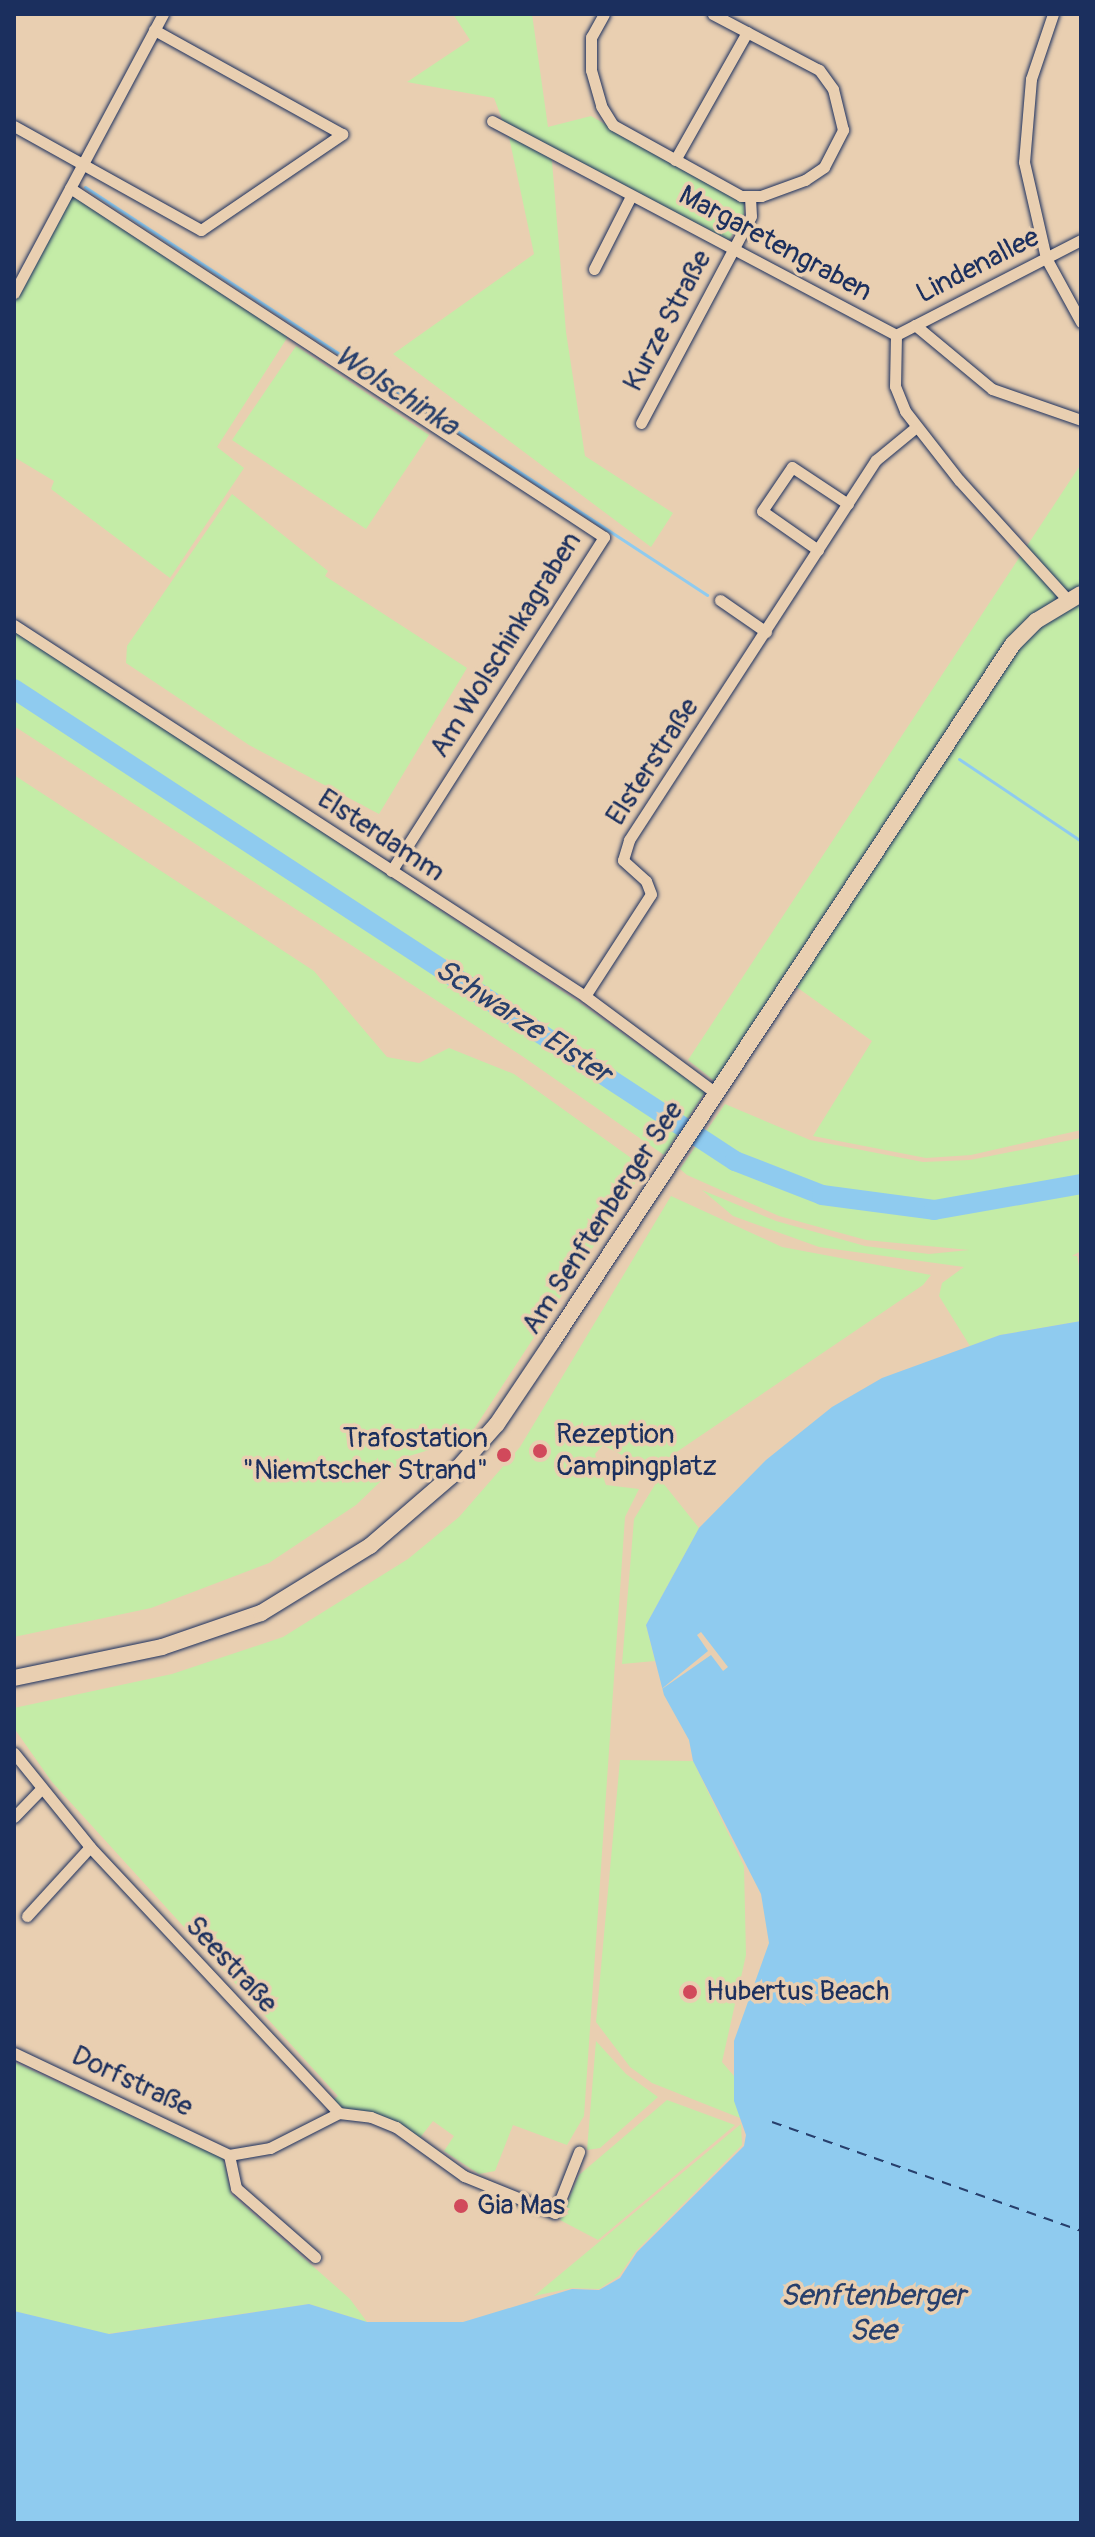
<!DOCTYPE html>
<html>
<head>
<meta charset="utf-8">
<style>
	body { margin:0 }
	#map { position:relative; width:1095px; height:2537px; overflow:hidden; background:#e9cfb1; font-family:Pangolin,sans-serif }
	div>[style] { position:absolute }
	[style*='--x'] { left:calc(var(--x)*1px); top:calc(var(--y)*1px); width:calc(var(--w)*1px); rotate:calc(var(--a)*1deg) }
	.green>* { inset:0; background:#c4eca7 }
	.water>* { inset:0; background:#8fcbef }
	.pier>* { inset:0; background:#e9cfb1 }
	.stream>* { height:3px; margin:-1.5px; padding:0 1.5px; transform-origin:1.5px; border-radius:1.5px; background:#8fcbef }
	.river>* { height:20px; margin:-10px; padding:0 10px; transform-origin:10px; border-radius:10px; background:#8fcbef }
	.ferry>* { height:2px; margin-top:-1px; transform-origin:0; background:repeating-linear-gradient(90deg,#273f6c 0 10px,transparent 0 18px) }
	.roads { filter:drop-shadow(0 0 2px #1b2f5e) drop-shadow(0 0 2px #1b2f5e) }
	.street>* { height:11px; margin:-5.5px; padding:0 5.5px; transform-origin:5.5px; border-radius:5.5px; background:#e9cfb1 }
	.secondary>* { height:16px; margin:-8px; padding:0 8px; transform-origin:8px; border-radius:8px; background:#e9cfb1 }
	.dots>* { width:22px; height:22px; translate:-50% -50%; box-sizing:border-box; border:4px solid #e9cfb1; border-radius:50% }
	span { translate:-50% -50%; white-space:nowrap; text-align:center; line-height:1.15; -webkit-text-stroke:7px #e9cfb1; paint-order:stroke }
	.street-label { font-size:28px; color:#1b2f5e }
	.poi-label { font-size:28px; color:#1b2f5e }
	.left { translate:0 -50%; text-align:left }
	.right { translate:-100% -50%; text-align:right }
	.water-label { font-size:30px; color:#273f6c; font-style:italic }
	.frame { position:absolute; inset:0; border:16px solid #1b2f5e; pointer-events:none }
</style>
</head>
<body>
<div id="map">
	<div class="green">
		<div style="clip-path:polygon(453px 14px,532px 14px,548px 127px,591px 116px,744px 203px,744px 215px,729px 240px,551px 149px,566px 332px,585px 456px,673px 513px,651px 547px,393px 354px,534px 254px,509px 137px,494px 98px,407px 82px,470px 40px)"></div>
		<div style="clip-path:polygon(71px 195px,289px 335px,217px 447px,244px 468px,170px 578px,51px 489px,54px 481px,14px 457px,14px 304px)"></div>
		<div style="clip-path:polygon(296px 346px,429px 435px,366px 529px,232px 440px)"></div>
		<div style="clip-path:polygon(1081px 464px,1081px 1130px,971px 1155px,926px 1158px,813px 1136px,872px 1041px,784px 978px,717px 1083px,688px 1060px)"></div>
		<div style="clip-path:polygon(232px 494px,328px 571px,325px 576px,467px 668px,379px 814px,249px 745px,126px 663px,127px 646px)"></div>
		<div style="clip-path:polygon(14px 628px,580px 1003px,705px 1092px,664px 1155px,522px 1056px,14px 726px)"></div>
		<div style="clip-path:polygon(14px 775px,314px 971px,387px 1057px,419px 1063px,449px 1048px,514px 1074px,645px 1168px,468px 1438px,406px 1457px,356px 1505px,269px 1563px,151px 1608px,14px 1637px)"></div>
		<div style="clip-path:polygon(725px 1104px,810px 1140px,923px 1162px,970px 1160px,1081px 1138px,1081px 1251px,1072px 1256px,1077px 1256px,1081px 1276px,1081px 1321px,1000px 1335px,970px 1346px,939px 1296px,942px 1283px,964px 1267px,819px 1247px,733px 1216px,702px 1190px,776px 1221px,865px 1246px,929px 1254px,969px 1250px,866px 1240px,779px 1216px,687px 1175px,680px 1169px)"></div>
		<div style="clip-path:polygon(671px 1196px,782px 1247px,931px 1275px,923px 1285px,650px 1470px,603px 1445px,595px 1454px,606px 1485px,639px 1489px,625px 1517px,584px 2116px,567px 2145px,513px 2125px,495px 2171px,479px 2174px,444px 2151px,454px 2136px,433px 2121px,419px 2139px,328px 2105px,338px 2096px,52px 1782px,14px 1728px,14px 1708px,172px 1674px,283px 1637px,408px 1559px,459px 1517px,520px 1447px)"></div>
		<div style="clip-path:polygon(659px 1478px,699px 1528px,646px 1625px,655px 1661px,622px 1664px,634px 1519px)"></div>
		<div style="clip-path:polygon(620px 1760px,693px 1761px,744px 1866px,746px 1955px,722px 2062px,734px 2076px,740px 2118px,652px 2083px,630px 2067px,596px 2022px)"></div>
		<div style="clip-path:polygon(596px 2041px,626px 2074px,658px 2097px,600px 2148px,587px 2150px)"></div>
		<div style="clip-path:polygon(14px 2062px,223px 2158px,231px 2194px,350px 2299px,367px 2322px,309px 2304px,107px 2334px,14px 2311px)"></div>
		<div style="clip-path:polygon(667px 2100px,735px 2125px,598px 2240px,560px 2220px,579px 2175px)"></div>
		<div style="clip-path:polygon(741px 2124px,742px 2145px,636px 2251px,619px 2276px,599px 2289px,572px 2288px,534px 2296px)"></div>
	</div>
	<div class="water">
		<div style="clip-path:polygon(1081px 1321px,1081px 2523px,14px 2523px,14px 2311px,109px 2334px,309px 2304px,367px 2322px,463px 2322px,572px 2289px,599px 2290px,620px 2278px,637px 2252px,744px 2146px,746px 2135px,734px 2101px,734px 2041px,769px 1943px,761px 1894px,693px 1761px,689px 1740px,664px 1695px,646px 1625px,699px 1528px,766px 1460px,832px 1407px,882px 1378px,1000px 1335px)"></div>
	</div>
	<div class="pier">
		<div style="clip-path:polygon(701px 1632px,728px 1667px,723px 1671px,711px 1655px,659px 1691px,708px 1651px,697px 1635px)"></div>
	</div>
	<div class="stream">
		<div style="--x:85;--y:187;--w:744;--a:33.26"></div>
		<div style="--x:959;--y:759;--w:147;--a:33.9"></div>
	</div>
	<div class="river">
		<div style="--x:14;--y:689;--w:862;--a:33.21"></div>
		<div style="--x:735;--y:1161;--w:93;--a:21.3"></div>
		<div style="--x:822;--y:1195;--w:113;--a:7.6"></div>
		<div style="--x:934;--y:1210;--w:149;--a:-10"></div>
	</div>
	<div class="ferry">
		<div style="--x:772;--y:2122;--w:328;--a:19.4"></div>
	</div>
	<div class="roads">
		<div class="street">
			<div style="--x:604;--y:14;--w:26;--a:119"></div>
			<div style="--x:591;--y:37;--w:33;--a:90"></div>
			<div style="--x:591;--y:70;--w:37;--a:74"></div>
			<div style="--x:601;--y:106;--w:22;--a:58"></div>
			<div style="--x:613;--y:125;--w:146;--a:29"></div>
			<div style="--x:741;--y:196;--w:20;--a:0"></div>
			<div style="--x:761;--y:196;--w:47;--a:-20"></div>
			<div style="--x:805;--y:180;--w:23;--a:-34"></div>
			<div style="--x:824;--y:167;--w:42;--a:-62.8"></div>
			<div style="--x:843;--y:130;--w:42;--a:-103.7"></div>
			<div style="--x:833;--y:89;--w:24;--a:-126"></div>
			<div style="--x:819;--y:70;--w:120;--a:-152.2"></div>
			<div style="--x:1053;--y:14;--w:69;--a:108.7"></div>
			<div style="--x:1031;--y:79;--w:83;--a:94.8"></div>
			<div style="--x:1024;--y:162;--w:98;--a:77.1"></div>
			<div style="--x:1046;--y:258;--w:73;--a:61.3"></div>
			<div style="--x:492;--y:121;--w:457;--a:27.9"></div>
			<div style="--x:14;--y:126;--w:214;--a:29.1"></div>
			<div style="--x:201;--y:230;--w:171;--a:-34.2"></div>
			<div style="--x:342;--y:134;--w:215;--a:-151"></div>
			<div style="--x:675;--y:160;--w:147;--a:-60.6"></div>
			<div style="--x:70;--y:188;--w:638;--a:33.17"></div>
			<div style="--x:604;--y:537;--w:396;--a:122.5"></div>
			<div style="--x:594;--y:269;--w:82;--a:-63.1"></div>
			<div style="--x:14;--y:293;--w:316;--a:-61.9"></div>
			<div style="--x:915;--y:325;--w:100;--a:39.7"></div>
			<div style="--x:992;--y:389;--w:94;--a:19.2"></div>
			<div style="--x:896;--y:335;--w:51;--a:91.1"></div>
			<div style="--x:895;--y:386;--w:27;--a:68"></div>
			<div style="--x:905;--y:411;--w:88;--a:52"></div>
			<div style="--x:959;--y:480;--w:161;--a:47.8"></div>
			<div style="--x:896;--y:335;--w:208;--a:-27.2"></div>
			<div style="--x:641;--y:423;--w:234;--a:-62"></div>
			<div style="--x:751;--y:216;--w:19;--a:-93"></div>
			<div style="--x:818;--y:550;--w:68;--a:-145.1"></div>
			<div style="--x:762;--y:511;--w:53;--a:-55.7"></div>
			<div style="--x:792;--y:467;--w:67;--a:33.5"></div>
			<div style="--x:720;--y:600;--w:56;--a:34.8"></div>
			<div style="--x:14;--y:625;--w:681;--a:33.01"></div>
			<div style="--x:585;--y:996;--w:164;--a:36.6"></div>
			<div style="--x:585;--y:996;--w:121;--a:-57.1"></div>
			<div style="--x:651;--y:894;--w:14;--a:-111"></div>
			<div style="--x:646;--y:881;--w:31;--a:-138"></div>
			<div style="--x:623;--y:860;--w:21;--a:-73"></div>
			<div style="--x:629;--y:840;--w:453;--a:-57"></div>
			<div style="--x:876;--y:460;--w:52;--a:-39.5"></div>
			<div style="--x:14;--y:1753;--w:121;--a:51"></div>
			<div style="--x:90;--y:1847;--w:364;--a:46.9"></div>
			<div style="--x:14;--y:1817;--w:37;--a:-46"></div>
			<div style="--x:27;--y:1916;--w:93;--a:-47.6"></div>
			<div style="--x:14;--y:2053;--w:238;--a:25.4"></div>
			<div style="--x:229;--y:2155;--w:42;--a:-9.7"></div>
			<div style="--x:270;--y:2148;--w:77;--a:-26.9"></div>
			<div style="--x:339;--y:2113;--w:32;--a:7"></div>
			<div style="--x:371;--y:2117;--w:27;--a:22"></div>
			<div style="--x:396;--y:2127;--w:84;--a:35.8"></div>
			<div style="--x:464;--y:2176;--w:98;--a:22.1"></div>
			<div style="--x:555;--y:2213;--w:66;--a:-68.5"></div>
			<div style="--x:229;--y:2155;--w:34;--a:78"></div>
			<div style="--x:236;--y:2188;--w:105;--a:41.1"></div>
		</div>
		<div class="secondary">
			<div style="--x:14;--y:1678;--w:151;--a:-11.8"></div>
			<div style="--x:162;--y:1647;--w:105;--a:-19"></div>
			<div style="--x:261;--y:1613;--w:128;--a:-31.6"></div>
			<div style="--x:370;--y:1546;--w:107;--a:-40.8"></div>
			<div style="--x:451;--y:1476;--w:69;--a:-48.5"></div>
			<div style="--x:497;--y:1424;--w:99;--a:-56.1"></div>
			<div style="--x:552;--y:1342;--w:836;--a:-56.56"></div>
			<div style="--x:1013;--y:644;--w:33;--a:-45"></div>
			<div style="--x:1036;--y:621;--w:52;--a:-31"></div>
		</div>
	</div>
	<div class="dots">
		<div style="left:540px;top:1451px;background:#d1495b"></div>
		<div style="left:504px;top:1455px;background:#d1495b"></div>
		<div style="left:690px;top:1992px;background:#d1495b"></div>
		<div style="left:461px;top:2206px;background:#d1495b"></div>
	</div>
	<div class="street-label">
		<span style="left:775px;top:244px;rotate:28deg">Margaretengraben</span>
		<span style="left:978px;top:266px;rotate:-27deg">Lindenallee</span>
		<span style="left:668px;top:321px;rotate:-62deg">Kurze Straße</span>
		<span style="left:506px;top:645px;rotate:-58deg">Am Wolschinkagraben</span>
		<span style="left:653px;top:762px;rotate:-57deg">Elsterstraße</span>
		<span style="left:381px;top:836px;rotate:33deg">Elsterdamm</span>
		<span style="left:603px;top:1218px;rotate:-57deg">Am Senftenberger See</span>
		<span style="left:231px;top:1965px;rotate:47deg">Seestraße</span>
		<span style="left:132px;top:2082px;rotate:25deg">Dorfstraße</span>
	</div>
	<div class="poi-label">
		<span class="left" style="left:556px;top:1451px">Rezeption<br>Campingplatz</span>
		<span class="right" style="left:488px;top:1455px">Trafostation<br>"Niemtscher Strand"</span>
		<span class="left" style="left:706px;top:1992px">Hubertus Beach</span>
		<span class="left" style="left:477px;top:2206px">Gia Mas</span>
	</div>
	<div class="water-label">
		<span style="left:396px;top:391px;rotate:33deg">Wolschinka</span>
		<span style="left:523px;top:1022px;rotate:33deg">Schwarze Elster</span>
		<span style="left:873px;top:2313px">Senftenberger<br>See</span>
	</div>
	<div class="frame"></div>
</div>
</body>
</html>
